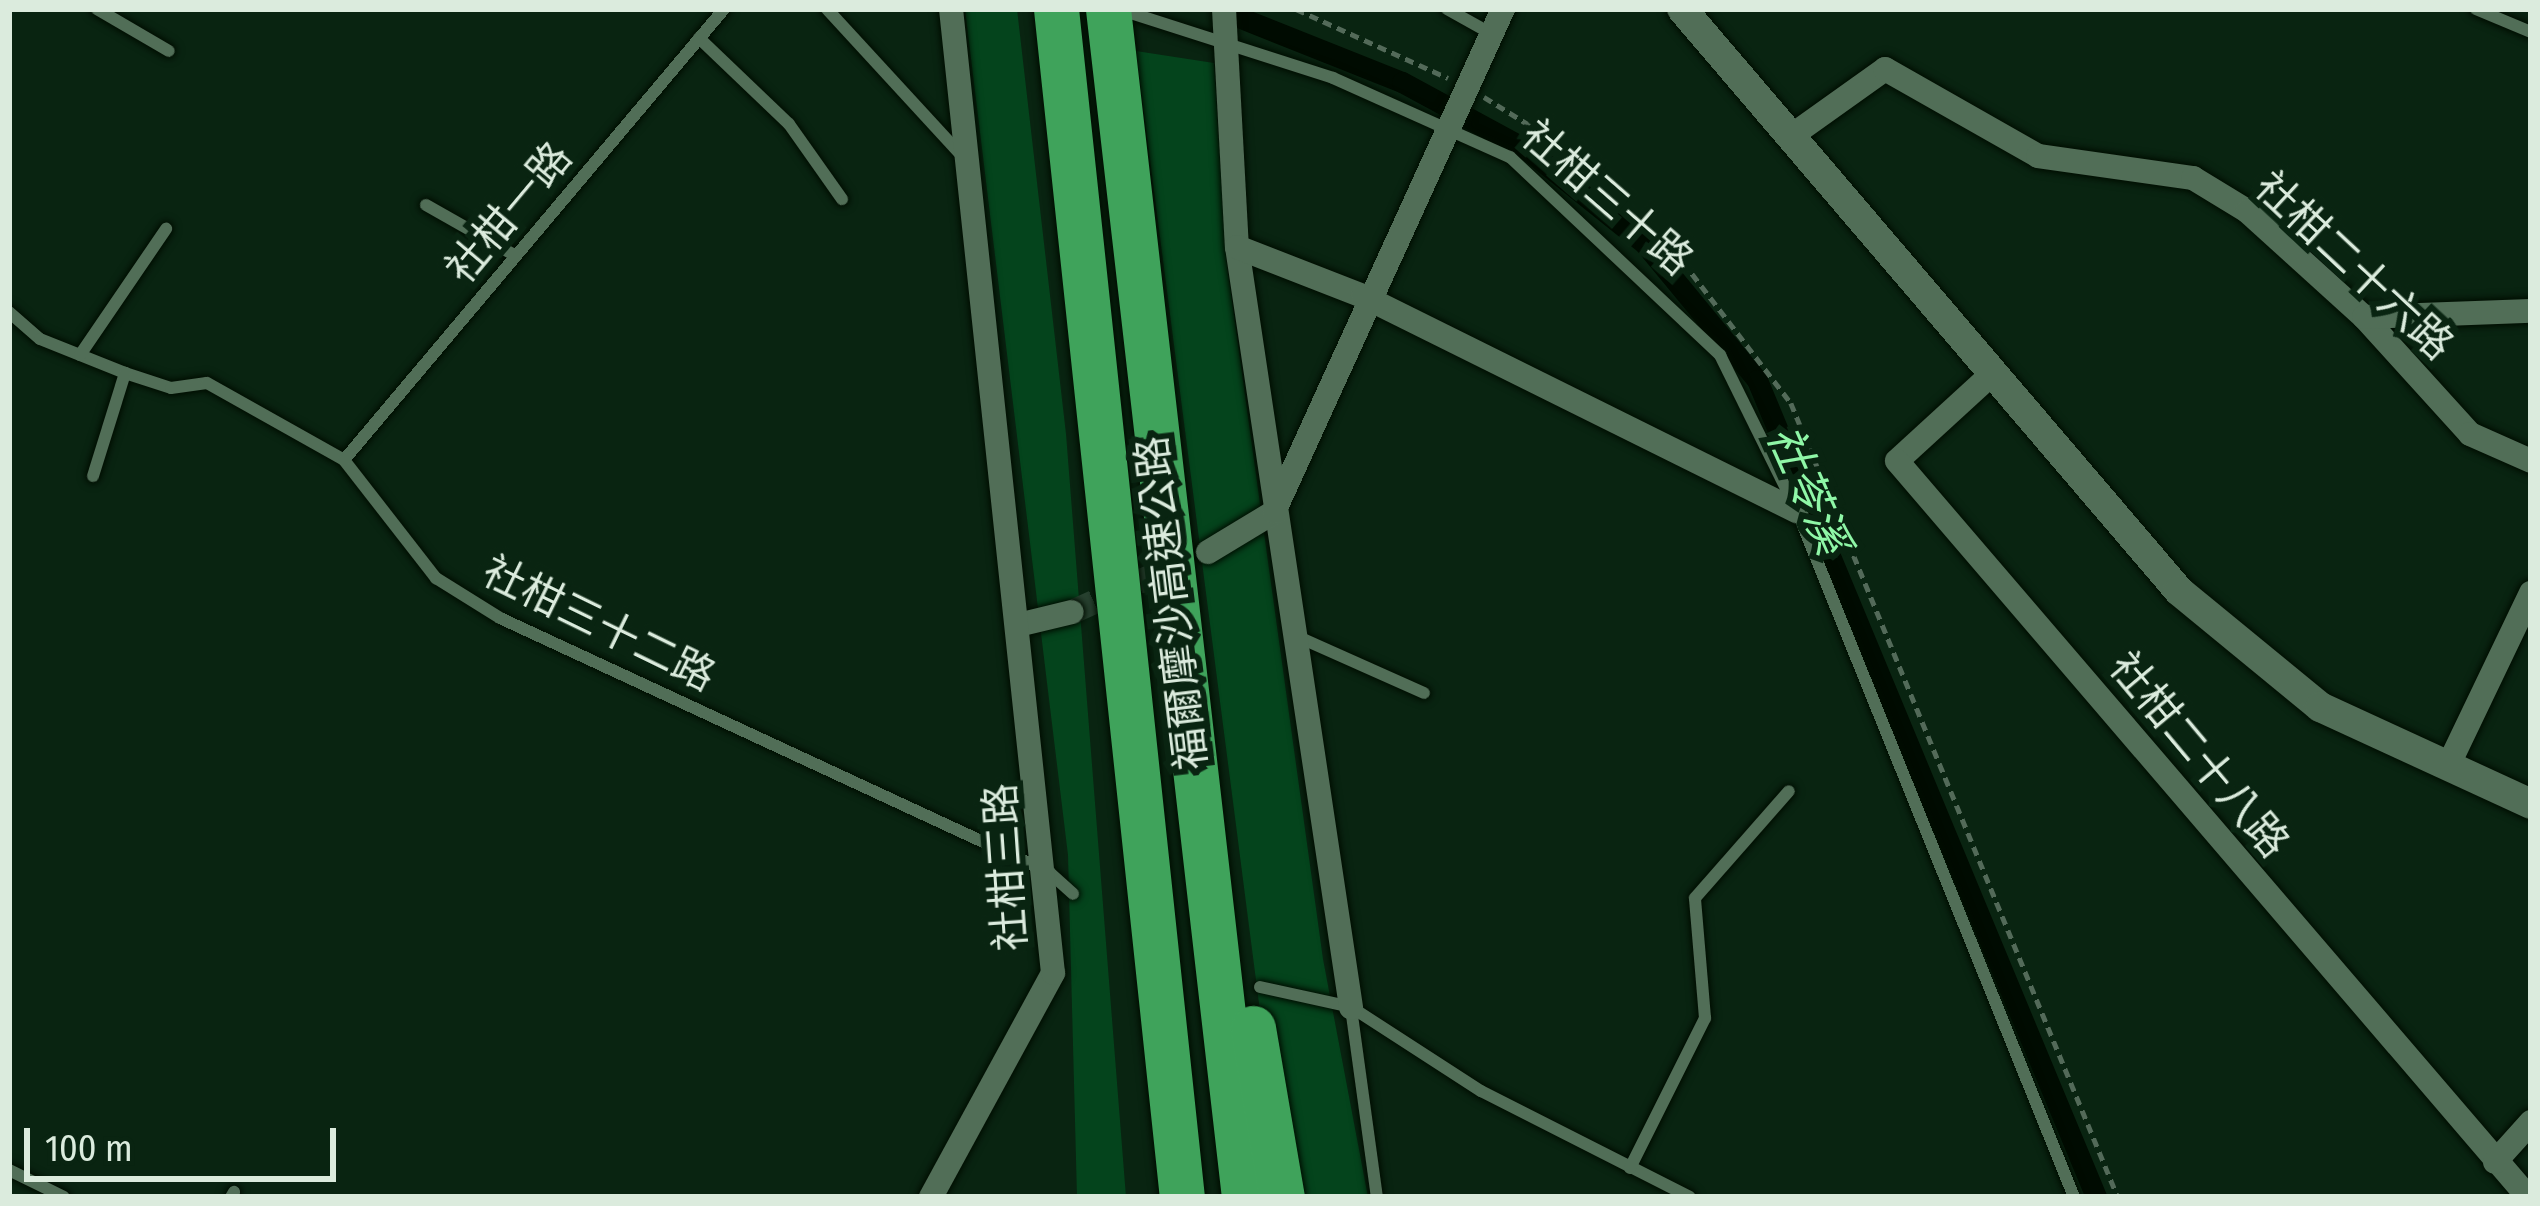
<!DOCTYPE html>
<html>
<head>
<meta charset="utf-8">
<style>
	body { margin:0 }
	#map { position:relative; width:2540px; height:1206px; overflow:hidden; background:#092411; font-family:"Fira Sans Condensed","Noto Sans TC",sans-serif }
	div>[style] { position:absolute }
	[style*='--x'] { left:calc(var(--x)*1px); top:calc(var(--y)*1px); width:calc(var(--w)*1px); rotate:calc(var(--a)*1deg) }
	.green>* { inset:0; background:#04441c }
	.canal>* { height:21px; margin:-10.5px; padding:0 10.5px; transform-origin:10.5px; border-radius:10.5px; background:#000b01 }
	.minor-tunnel>* { height:24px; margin-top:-12px; transform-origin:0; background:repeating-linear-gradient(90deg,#284230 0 24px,transparent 0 36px) }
	.path>* { height:4.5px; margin-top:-2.25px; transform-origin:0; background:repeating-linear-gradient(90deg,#536a59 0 9px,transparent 0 15px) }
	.roads { filter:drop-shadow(0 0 3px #000d01) drop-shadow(0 0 3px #000d01) }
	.service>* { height:12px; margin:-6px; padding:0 6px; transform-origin:6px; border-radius:6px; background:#516e57 }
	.minor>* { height:24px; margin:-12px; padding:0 12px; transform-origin:12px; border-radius:12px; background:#516e57 }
	.tertiary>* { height:30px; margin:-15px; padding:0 15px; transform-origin:15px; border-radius:15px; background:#516e57 }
	.motorway>* { height:45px; margin:-22.5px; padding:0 22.5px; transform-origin:22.5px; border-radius:22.5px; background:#3fa35b }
	span { translate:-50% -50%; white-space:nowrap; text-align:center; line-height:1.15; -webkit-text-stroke:12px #092411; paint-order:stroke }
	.street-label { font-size:42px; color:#dbebdd }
	.water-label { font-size:45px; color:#8ff7a7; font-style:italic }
	.frame { position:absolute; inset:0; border:12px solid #dbebdd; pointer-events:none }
	.scale { position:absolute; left:24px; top:1128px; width:312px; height:54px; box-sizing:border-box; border:6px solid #dbebdd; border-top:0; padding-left:15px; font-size:36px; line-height:42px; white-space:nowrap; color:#dbebdd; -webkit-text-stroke:9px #092411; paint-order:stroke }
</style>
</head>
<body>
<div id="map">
	<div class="green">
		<div style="clip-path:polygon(965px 9px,1017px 9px,1066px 434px,1126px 1197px,1077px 1197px,1068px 855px)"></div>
		<div style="clip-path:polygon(1136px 51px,1214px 63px,1226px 258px,1323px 959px,1368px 1197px,1284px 1197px)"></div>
	</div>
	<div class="canal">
		<div style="--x:1241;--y:18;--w:173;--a:21.7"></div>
		<div style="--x:1402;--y:82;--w:145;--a:28.5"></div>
		<div style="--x:1529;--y:151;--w:149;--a:38.7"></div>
		<div style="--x:1645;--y:244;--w:176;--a:50.5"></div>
		<div style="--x:1757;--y:380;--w:885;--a:67.46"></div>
	</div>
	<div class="minor-tunnel">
		<div style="--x:1072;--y:612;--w:117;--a:-24.2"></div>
	</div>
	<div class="path">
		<div style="--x:1296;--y:9;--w:167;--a:24.4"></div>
		<div style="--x:1484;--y:97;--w:95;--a:31.7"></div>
		<div style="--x:1565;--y:147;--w:150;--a:43.4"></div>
		<div style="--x:1674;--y:250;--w:193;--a:52.6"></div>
		<div style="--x:1791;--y:403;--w:859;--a:67.62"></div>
	</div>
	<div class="roads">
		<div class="service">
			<div style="--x:97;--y:9;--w:83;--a:30.3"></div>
			<div style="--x:827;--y:9;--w:202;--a:47.4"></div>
			<div style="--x:1447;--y:9;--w:49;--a:29.2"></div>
			<div style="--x:2476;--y:9;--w:60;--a:22.7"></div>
			<div style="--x:1131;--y:13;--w:212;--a:17.8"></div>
			<div style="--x:1333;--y:78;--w:194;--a:24.1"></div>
			<div style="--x:1510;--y:157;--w:289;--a:43.3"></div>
			<div style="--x:1720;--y:355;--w:174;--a:63.7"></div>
			<div style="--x:1797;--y:511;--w:740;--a:68.01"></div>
			<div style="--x:699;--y:38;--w:124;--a:43.7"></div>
			<div style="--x:789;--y:124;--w:92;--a:54.8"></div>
			<div style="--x:426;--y:205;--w:103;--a:29.5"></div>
			<div style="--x:9;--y:312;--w:41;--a:41.1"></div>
			<div style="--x:40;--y:339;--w:92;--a:21.8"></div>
			<div style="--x:125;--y:373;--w:48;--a:18.1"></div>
			<div style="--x:171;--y:388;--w:36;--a:-8"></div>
			<div style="--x:207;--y:383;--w:157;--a:29.3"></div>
			<div style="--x:344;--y:460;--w:150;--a:52.1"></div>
			<div style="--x:436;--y:578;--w:75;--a:32"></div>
			<div style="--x:500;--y:618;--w:606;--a:24.87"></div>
			<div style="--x:1050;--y:873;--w:31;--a:42"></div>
			<div style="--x:80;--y:355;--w:153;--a:-55.7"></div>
			<div style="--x:344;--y:460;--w:590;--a:-49.88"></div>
			<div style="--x:93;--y:476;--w:108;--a:-72.7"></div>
			<div style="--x:1296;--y:636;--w:140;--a:24"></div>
			<div style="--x:1260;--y:987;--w:93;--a:12.4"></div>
			<div style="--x:1351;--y:1007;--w:155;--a:32.9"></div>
			<div style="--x:1481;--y:1091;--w:234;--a:26.9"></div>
			<div style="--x:1351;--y:1008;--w:191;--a:82.2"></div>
			<div style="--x:1630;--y:1168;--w:168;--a:-63.4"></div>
			<div style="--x:1705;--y:1018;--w:120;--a:-94.8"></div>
			<div style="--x:1695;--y:898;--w:142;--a:-48.7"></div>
			<div style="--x:9;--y:1170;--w:61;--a:26.1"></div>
			<div style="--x:231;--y:1197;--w:6;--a:-59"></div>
		</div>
		<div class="minor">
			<div style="--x:1224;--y:9;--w:238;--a:86.9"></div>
			<div style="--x:1237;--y:247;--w:769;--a:81.47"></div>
			<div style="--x:1794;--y:134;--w:112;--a:-35.5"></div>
			<div style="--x:1885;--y:69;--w:176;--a:29.6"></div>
			<div style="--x:2038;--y:156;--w:157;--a:8.1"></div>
			<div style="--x:2193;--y:178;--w:63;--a:31.4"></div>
			<div style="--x:2247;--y:211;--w:158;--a:42.2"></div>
			<div style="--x:2364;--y:317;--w:158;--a:47.8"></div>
			<div style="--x:2470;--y:434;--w:67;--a:23.9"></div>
			<div style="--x:1237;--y:247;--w:135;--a:21.3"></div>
			<div style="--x:1363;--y:296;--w:484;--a:26.4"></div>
			<div style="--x:2364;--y:317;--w:167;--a:-2.1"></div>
			<div style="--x:1993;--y:373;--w:130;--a:137.5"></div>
			<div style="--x:1897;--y:461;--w:969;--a:49.39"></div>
			<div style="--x:1208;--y:552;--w:77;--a:-31.2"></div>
			<div style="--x:1274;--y:512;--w:553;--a:-65.52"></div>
			<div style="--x:1022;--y:624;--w:51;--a:-13.5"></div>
			<div style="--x:2448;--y:766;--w:192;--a:-64.4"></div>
			<div style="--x:2495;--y:1162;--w:54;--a:-48"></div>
			<div style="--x:931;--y:1197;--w:255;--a:-61.4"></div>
			<div style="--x:1053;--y:973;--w:969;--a:-96.04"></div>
		</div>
		<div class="tertiary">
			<div style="--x:1682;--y:9;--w:765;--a:49.5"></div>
			<div style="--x:2179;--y:591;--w:183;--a:39.4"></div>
			<div style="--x:2320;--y:707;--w:232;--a:24.7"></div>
		</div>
		<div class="motorway">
			<div style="--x:1056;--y:9;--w:1195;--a:83.95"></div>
			<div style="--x:1108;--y:9;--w:1196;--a:83.47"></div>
			<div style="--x:1253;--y:1028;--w:171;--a:80.3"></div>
		</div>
	</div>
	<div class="street-label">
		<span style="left:1607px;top:198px;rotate:41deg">社柑三十路</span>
		<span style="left:509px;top:213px;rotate:-50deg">社柑一路</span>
		<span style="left:2354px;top:266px;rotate:43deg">社柑二十六路</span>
		<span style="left:1172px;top:603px;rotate:-97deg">福爾摩沙高速公路</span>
		<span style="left:599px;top:624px;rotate:26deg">社柑三十二路</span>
		<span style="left:2199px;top:755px;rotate:50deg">社柑二十八路</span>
		<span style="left:1006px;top:867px;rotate:-94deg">社柑三路</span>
	</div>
	<div class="water-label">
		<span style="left:1807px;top:490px;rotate:66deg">社苓溪</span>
	</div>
	<div class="frame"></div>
	<div class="scale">100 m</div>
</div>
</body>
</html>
